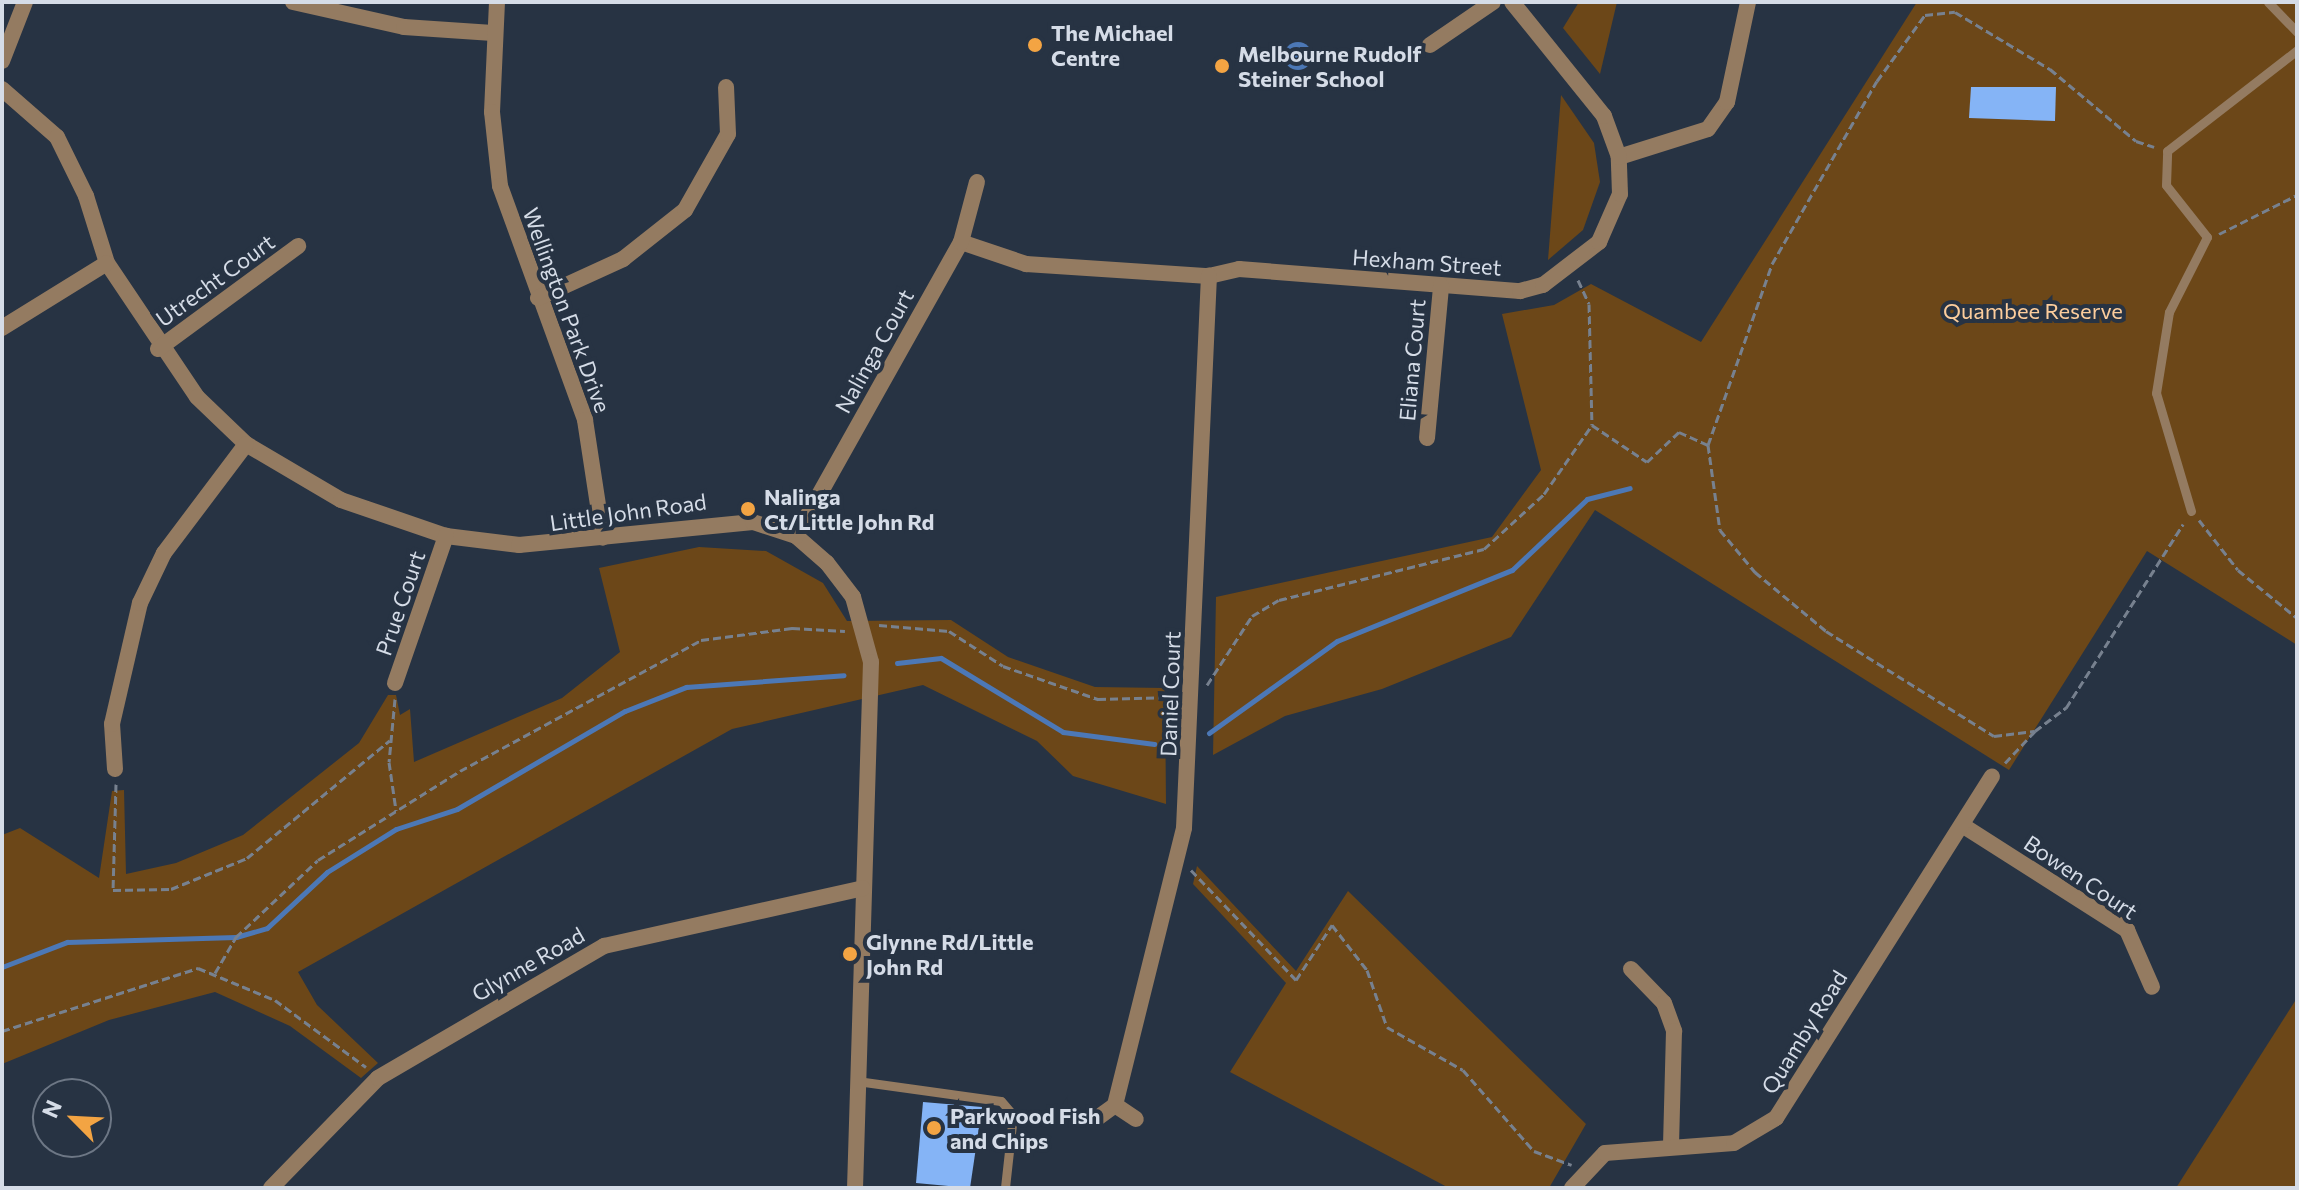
<!DOCTYPE html>
<html>
<head>
<meta charset="utf-8">
<style>
	body { margin:0 }
	#map { position:relative; width:2299px; height:1190px; overflow:hidden; background:#273343; font-family:Commissioner,sans-serif }
	div>[style] { position:absolute }
	[style*='--x'] { left:calc(var(--x)*1px); top:calc(var(--y)*1px); width:calc(var(--w)*1px); rotate:calc(var(--a)*1deg) }
	.green>* { inset:0; background:#6c4718 }
	.water>* { inset:0; background:#4c78b6 }
	.round { border-radius:50% }
	.stream>* { height:5px; margin:-2.5px; padding:0 2.5px; transform-origin:2.5px; border-radius:2.5px; background:#4c78b6 }
	.building>* { inset:0; background:#85b4f6 }
	.path>* { height:3px; margin-top:-1.5px; transform-origin:0; background:repeating-linear-gradient(90deg,#77818f 0 8px,transparent 0 12px) }
	.lane>* { height:9px; margin:-4.5px; padding:0 4.5px; transform-origin:4.5px; border-radius:4.5px; background:#947b61 }
	.street>* { height:16px; margin:-8px; padding:0 8px; transform-origin:8px; border-radius:8px; background:#947b61 }
	.dots>* { width:22px; height:22px; translate:-50% -50%; box-sizing:border-box; border:4px solid #273343; border-radius:50% }
	span { translate:-50% -50%; white-space:nowrap; text-align:center; line-height:1.15; -webkit-text-stroke:8px #273343; paint-order:stroke }
	.poi-label { font-size:22px; color:#d5dce7; font-weight:700 }
	.left { translate:0 -50%; text-align:left }
	.street-label { font-size:22px; color:#d5dce7 }
	.park-label { font-size:22px; color:#fccd9c }
	.frame { position:absolute; inset:0; border:4px solid #d5dce7; pointer-events:none }
	.north { position:absolute; left:32px; top:1078px; width:80px; height:80px; box-sizing:border-box; background:#273343; border:2px solid #6d7785; border-radius:50%; rotate:294deg; font-size:22px; font-weight:700; line-height:32px; text-align:center; color:#d5dce7 }
	.north::after { content:''; display:block; margin:auto; width:28px; height:36px; background:#f3a443; clip-path:polygon(50% 0,100% 100%,50% 72%,0 100%) }
</style>
</head>
<body>
<div id="map">
	<div class="green">
		<div style="clip-path:polygon(1579px 2px,1617px 2px,1600px 74px,1563px 28px)"></div>
		<div style="clip-path:polygon(1917px 2px,2297px 2px,2297px 645px,2147px 551px,2009px 770px,1595px 510px,1511px 637px,1382px 689px,1285px 716px,1213px 755px,1216px 597px,1492px 537px,1541px 470px,1502px 314px,1554px 305px,1591px 284px,1701px 342px)"></div>
		<div style="clip-path:polygon(1561px 95px,1594px 143px,1600px 182px,1583px 230px,1548px 260px)"></div>
		<div style="clip-path:polygon(699px 547px,766px 551px,823px 583px,847px 621px,951px 620px,1008px 657px,1095px 687px,1165px 688px,1166px 804px,1073px 776px,1037px 741px,923px 685px,732px 729px,298px 972px,317px 1005px,378px 1063px,361px 1078px,290px 1026px,215px 992px,109px 1020px,2px 1064px,2px 835px,20px 828px,99px 878px,112px 791px,124px 790px,126px 874px,176px 863px,243px 835px,359px 743px,388px 695px,396px 695px,400px 715px,410px 709px,414px 762px,562px 698px,620px 652px,599px 568px)"></div>
		<div style="clip-path:polygon(1197px 866px,1296px 971px,1348px 891px,1586px 1124px,1549px 1188px,1449px 1188px,1230px 1072px,1286px 983px,1193px 884px)"></div>
		<div style="clip-path:polygon(2297px 998px,2297px 1188px,2176px 1188px)"></div>
	</div>
	<div class="water">
		<div class="round" style="left:1284px;top:42px;width:28px;height:28px"></div>
	</div>
	<div class="stream">
		<div style="--x:897;--y:663;--w:44;--a:-6.5"></div>
		<div style="--x:941;--y:658;--w:143;--a:31.2"></div>
		<div style="--x:1063;--y:732;--w:92;--a:7.5"></div>
		<div style="--x:1209;--y:733;--w:158;--a:-35.7"></div>
		<div style="--x:1337;--y:641;--w:189;--a:-22.1"></div>
		<div style="--x:1512;--y:570;--w:103;--a:-43.4"></div>
		<div style="--x:1587;--y:499;--w:44;--a:-14.3"></div>
		<div style="--x:2;--y:967;--w:70;--a:-21"></div>
		<div style="--x:67;--y:942;--w:169;--a:-1.7"></div>
		<div style="--x:236;--y:937;--w:32;--a:-16"></div>
		<div style="--x:267;--y:928;--w:82;--a:-43"></div>
		<div style="--x:327;--y:872;--w:81;--a:-31.9"></div>
		<div style="--x:396;--y:829;--w:64;--a:-18.2"></div>
		<div style="--x:457;--y:809;--w:194;--a:-30.3"></div>
		<div style="--x:625;--y:711;--w:66;--a:-21.5"></div>
		<div style="--x:686;--y:687;--w:158;--a:-4.3"></div>
	</div>
	<div class="building">
		<div style="clip-path:polygon(1971px 87px,2056px 87px,2055px 121px,1969px 118px)"></div>
		<div style="clip-path:polygon(923px 1102px,982px 1107px,970px 1188px,916px 1183px)"></div>
	</div>
	<div class="path">
		<div style="--x:2219;--y:234;--w:87;--a:-26.6"></div>
		<div style="--x:1578;--y:280;--w:26;--a:65"></div>
		<div style="--x:1589;--y:304;--w:121;--a:88.6"></div>
		<div style="--x:1592;--y:425;--w:66;--a:33.9"></div>
		<div style="--x:1647;--y:462;--w:44;--a:-43.2"></div>
		<div style="--x:1679;--y:432;--w:32;--a:24"></div>
		<div style="--x:1708;--y:445;--w:86;--a:82"></div>
		<div style="--x:1720;--y:530;--w:55;--a:50.2"></div>
		<div style="--x:1755;--y:572;--w:92;--a:39.7"></div>
		<div style="--x:1826;--y:631;--w:198;--a:32"></div>
		<div style="--x:1994;--y:736;--w:41;--a:-7"></div>
		<div style="--x:2035;--y:731;--w:39;--a:-37"></div>
		<div style="--x:2066;--y:708;--w:218;--a:-57.5"></div>
		<div style="--x:1708;--y:445;--w:192;--a:-70.5"></div>
		<div style="--x:1772;--y:264;--w:211;--a:-60.2"></div>
		<div style="--x:1877;--y:81;--w:82;--a:-54"></div>
		<div style="--x:1925;--y:15;--w:30;--a:-6"></div>
		<div style="--x:1955;--y:12;--w:111;--a:31"></div>
		<div style="--x:2050;--y:69;--w:112;--a:39.9"></div>
		<div style="--x:2136;--y:141;--w:19;--a:18"></div>
		<div style="--x:2199;--y:520;--w:63;--a:52"></div>
		<div style="--x:2238;--y:570;--w:76;--a:39.1"></div>
		<div style="--x:879;--y:625;--w:70;--a:4.9"></div>
		<div style="--x:949;--y:631;--w:64;--a:32.9"></div>
		<div style="--x:1003;--y:666;--w:101;--a:19.2"></div>
		<div style="--x:1098;--y:699;--w:77;--a:-1.5"></div>
		<div style="--x:1207;--y:685;--w:82;--a:-56.9"></div>
		<div style="--x:1252;--y:616;--w:31;--a:-31"></div>
		<div style="--x:1279;--y:600;--w:211;--a:-14"></div>
		<div style="--x:1484;--y:549;--w:81;--a:-42.5"></div>
		<div style="--x:1544;--y:494;--w:84;--a:-55.2"></div>
		<div style="--x:395;--y:699;--w:63;--a:95.4"></div>
		<div style="--x:389;--y:762;--w:49;--a:81.7"></div>
		<div style="--x:2005;--y:763;--w:44;--a:-46.8"></div>
		<div style="--x:116;--y:784;--w:106;--a:91.6"></div>
		<div style="--x:113;--y:890;--w:58;--a:-1"></div>
		<div style="--x:171;--y:889;--w:82;--a:-22.2"></div>
		<div style="--x:247;--y:858;--w:185;--a:-39.5"></div>
		<div style="--x:1191;--y:870;--w:152;--a:46.3"></div>
		<div style="--x:1296;--y:980;--w:66;--a:-56.8"></div>
		<div style="--x:1332;--y:925;--w:57;--a:52.1"></div>
		<div style="--x:1367;--y:970;--w:60;--a:70.7"></div>
		<div style="--x:1387;--y:1027;--w:87;--a:29.5"></div>
		<div style="--x:1463;--y:1070;--w:108;--a:48.8"></div>
		<div style="--x:1534;--y:1151;--w:40;--a:20.2"></div>
		<div style="--x:215;--y:973;--w:42;--a:-59.7"></div>
		<div style="--x:236;--y:937;--w:112;--a:-43.2"></div>
		<div style="--x:318;--y:860;--w:168;--a:-32.1"></div>
		<div style="--x:460;--y:771;--w:274;--a:-28.5"></div>
		<div style="--x:701;--y:640;--w:92;--a:-7.5"></div>
		<div style="--x:792;--y:628;--w:53;--a:3.2"></div>
		<div style="--x:2;--y:1031;--w:206;--a:-17.8"></div>
		<div style="--x:198;--y:968;--w:83;--a:22.6"></div>
		<div style="--x:275;--y:1000;--w:113;--a:36.4"></div>
	</div>
	<div class="lane">
		<div style="--x:2268;--y:2;--w:42;--a:46"></div>
		<div style="--x:2191;--y:511;--w:123;--a:-106.5"></div>
		<div style="--x:2156;--y:393;--w:82;--a:-80.9"></div>
		<div style="--x:2169;--y:312;--w:84;--a:-63.1"></div>
		<div style="--x:2207;--y:237;--w:66;--a:-128.3"></div>
		<div style="--x:2166;--y:185;--w:34;--a:-88"></div>
		<div style="--x:2167;--y:151;--w:165;--a:-37.8"></div>
		<div style="--x:857;--y:1081;--w:145;--a:7.9"></div>
		<div style="--x:1001;--y:1101;--w:18;--a:49"></div>
		<div style="--x:1013;--y:1115;--w:73;--a:96.3"></div>
	</div>
	<div class="street">
		<div style="--x:293;--y:2;--w:114;--a:12.7"></div>
		<div style="--x:404;--y:27;--w:89;--a:3.9"></div>
		<div style="--x:497;--y:2;--w:110;--a:92.6"></div>
		<div style="--x:492;--y:112;--w:74;--a:83.8"></div>
		<div style="--x:500;--y:186;--w:249;--a:70"></div>
		<div style="--x:585;--y:420;--w:119;--a:81.3"></div>
		<div style="--x:1430;--y:45;--w:76;--a:-34.3"></div>
		<div style="--x:2;--y:61;--w:63;--a:-68.7"></div>
		<div style="--x:2;--y:89;--w:73;--a:41.1"></div>
		<div style="--x:57;--y:137;--w:66;--a:63.8"></div>
		<div style="--x:86;--y:196;--w:70;--a:72.6"></div>
		<div style="--x:107;--y:263;--w:161;--a:56.1"></div>
		<div style="--x:197;--y:397;--w:68;--a:43.8"></div>
		<div style="--x:246;--y:444;--w:110;--a:30.5"></div>
		<div style="--x:341;--y:500;--w:111;--a:18.9"></div>
		<div style="--x:446;--y:536;--w:74;--a:7"></div>
		<div style="--x:519;--y:545;--w:235;--a:-5.6"></div>
		<div style="--x:753;--y:522;--w:45;--a:18"></div>
		<div style="--x:796;--y:536;--w:41;--a:41.1"></div>
		<div style="--x:827;--y:563;--w:43;--a:52.6"></div>
		<div style="--x:853;--y:597;--w:67;--a:74.5"></div>
		<div style="--x:871;--y:662;--w:526;--a:91.74"></div>
		<div style="--x:1619;--y:157;--w:93;--a:-17.5"></div>
		<div style="--x:1708;--y:129;--w:33;--a:-55"></div>
		<div style="--x:1727;--y:102;--w:102;--a:-78.1"></div>
		<div style="--x:961;--y:242;--w:69;--a:18.7"></div>
		<div style="--x:1026;--y:264;--w:183;--a:3.8"></div>
		<div style="--x:1209;--y:276;--w:31;--a:-13"></div>
		<div style="--x:1239;--y:269;--w:282;--a:4.5"></div>
		<div style="--x:1520;--y:291;--w:24;--a:-15"></div>
		<div style="--x:1543;--y:285;--w:71;--a:-37.5"></div>
		<div style="--x:1599;--y:242;--w:52;--a:-66.4"></div>
		<div style="--x:1620;--y:194;--w:37;--a:-92"></div>
		<div style="--x:1619;--y:157;--w:44;--a:-110.1"></div>
		<div style="--x:1604;--y:116;--w:146;--a:-128.9"></div>
		<div style="--x:538;--y:298;--w:94;--a:-24.6"></div>
		<div style="--x:623;--y:259;--w:79;--a:-38.3"></div>
		<div style="--x:685;--y:210;--w:87;--a:-60.5"></div>
		<div style="--x:728;--y:134;--w:47;--a:-92.4"></div>
		<div style="--x:2;--y:328;--w:123;--a:-31.8"></div>
		<div style="--x:158;--y:349;--w:174;--a:-36.3"></div>
		<div style="--x:1427;--y:438;--w:153;--a:-84.7"></div>
		<div style="--x:796;--y:536;--w:337;--a:-60.7"></div>
		<div style="--x:961;--y:242;--w:62;--a:-75.1"></div>
		<div style="--x:395;--y:683;--w:156;--a:-70.9"></div>
		<div style="--x:115;--y:769;--w:45;--a:-93.8"></div>
		<div style="--x:112;--y:724;--w:124;--a:-77"></div>
		<div style="--x:140;--y:603;--w:55;--a:-64.4"></div>
		<div style="--x:164;--y:553;--w:136;--a:-53"></div>
		<div style="--x:1962;--y:825;--w:196;--a:32.5"></div>
		<div style="--x:2127;--y:930;--w:62;--a:66.3"></div>
		<div style="--x:1631;--y:969;--w:47;--a:45.9"></div>
		<div style="--x:1664;--y:1003;--w:30;--a:70"></div>
		<div style="--x:1674;--y:1031;--w:113;--a:91.5"></div>
		<div style="--x:1115;--y:1105;--w:25;--a:34"></div>
		<div style="--x:1096;--y:1119;--w:24;--a:-36"></div>
		<div style="--x:1115;--y:1105;--w:285;--a:-76"></div>
		<div style="--x:1184;--y:828;--w:553;--a:-87.41"></div>
		<div style="--x:271;--y:1188;--w:153;--a:-45.8"></div>
		<div style="--x:378;--y:1078;--w:262;--a:-30.3"></div>
		<div style="--x:604;--y:946;--w:265;--a:-12.6"></div>
		<div style="--x:1572;--y:1188;--w:48;--a:-46.7"></div>
		<div style="--x:1605;--y:1153;--w:129;--a:-4.4"></div>
		<div style="--x:1734;--y:1143;--w:49;--a:-30.8"></div>
		<div style="--x:1776;--y:1118;--w:404;--a:-57.7"></div>
	</div>
	<div class="dots">
		<div style="left:1035px;top:45px;background:#f3a443"></div>
		<div style="left:1222px;top:66px;background:#f3a443"></div>
		<div style="left:748px;top:509px;background:#f3a443"></div>
		<div style="left:850px;top:954px;background:#f3a443"></div>
		<div style="left:934px;top:1128px;background:#f3a443"></div>
	</div>
	<div class="poi-label">
		<span class="left" style="left:1051px;top:45px">The Michael<br>Centre</span>
		<span class="left" style="left:1238px;top:66px">Melbourne Rudolf<br>Steiner School</span>
		<span class="left" style="left:764px;top:509px">Nalinga<br>Ct/Little John Rd</span>
		<span class="left" style="left:866px;top:954px">Glynne Rd/Little<br>John Rd</span>
		<span class="left" style="left:950px;top:1128px">Parkwood Fish<br>and Chips</span>
	</div>
	<div class="street-label">
		<span style="left:1427px;top:262px;rotate:4deg">Hexham Street</span>
		<span style="left:215px;top:280px;rotate:-36deg">Utrecht Court</span>
		<span style="left:567px;top:310px;rotate:70deg">Wellington Park Drive</span>
		<span style="left:874px;top:351px;rotate:-61deg">Nalinga Court</span>
		<span style="left:1412px;top:360px;rotate:-85deg">Eliana Court</span>
		<span style="left:628px;top:512px;rotate:-8deg">Little John Road</span>
		<span style="left:400px;top:603px;rotate:-71deg">Prue Court</span>
		<span style="left:1170px;top:694px;rotate:-88deg">Daniel Court</span>
		<span style="left:2081px;top:877px;rotate:34deg">Bowen Court</span>
		<span style="left:528px;top:964px;rotate:-30deg">Glynne Road</span>
		<span style="left:1804px;top:1032px;rotate:-58deg">Quamby Road</span>
	</div>
	<div class="park-label">
		<span style="left:2033px;top:311px">Quambee Reserve</span>
	</div>
	<div class="frame"></div>
	<div class="north">N</div>
</div>
</body>
</html>
